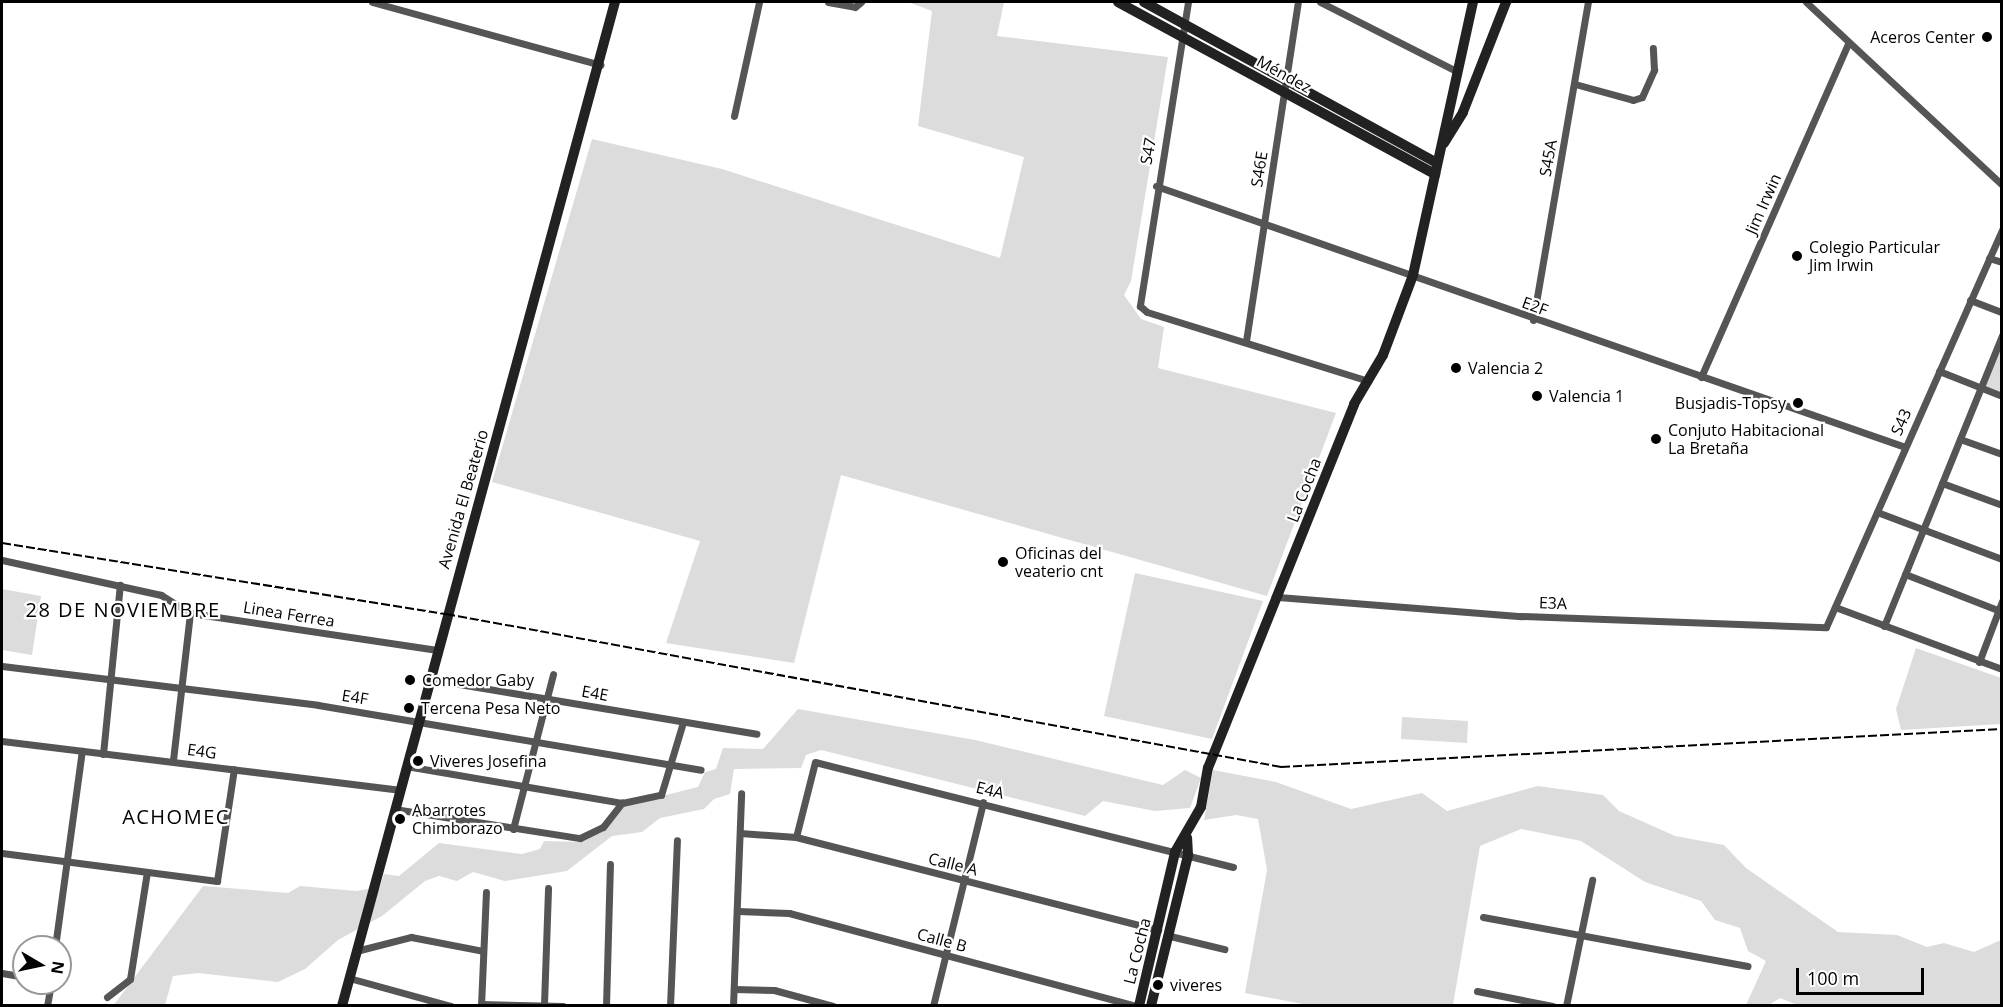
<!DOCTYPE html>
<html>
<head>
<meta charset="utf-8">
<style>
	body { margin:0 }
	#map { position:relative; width:2003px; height:1007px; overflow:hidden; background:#fff; font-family:"Open Sans",sans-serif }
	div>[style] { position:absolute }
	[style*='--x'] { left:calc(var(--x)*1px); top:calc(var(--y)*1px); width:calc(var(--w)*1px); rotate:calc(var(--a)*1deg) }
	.green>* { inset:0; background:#dcdcdc }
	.street>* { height:7px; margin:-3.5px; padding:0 3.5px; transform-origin:3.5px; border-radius:3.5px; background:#555 }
	.secondary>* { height:10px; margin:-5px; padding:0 5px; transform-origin:5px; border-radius:5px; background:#222 }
	.rail>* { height:2px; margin-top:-1px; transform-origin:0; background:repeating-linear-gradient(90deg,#000 0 9px,transparent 0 12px) }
	.dots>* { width:16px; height:16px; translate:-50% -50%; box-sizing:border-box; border:3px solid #fff; border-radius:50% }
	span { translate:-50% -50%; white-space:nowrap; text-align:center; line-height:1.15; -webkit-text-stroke:4.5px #fff; paint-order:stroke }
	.poi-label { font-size:16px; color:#000 }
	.right { translate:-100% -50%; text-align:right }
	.left { translate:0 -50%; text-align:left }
	.street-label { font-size:16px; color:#000 }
	.quarter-label { font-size:20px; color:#000; letter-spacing:1.5px }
	.frame { position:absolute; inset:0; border:3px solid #000; pointer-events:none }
	.north { position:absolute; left:12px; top:935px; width:60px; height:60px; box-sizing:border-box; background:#fff; border:2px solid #999; border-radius:50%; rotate:99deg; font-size:16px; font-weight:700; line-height:24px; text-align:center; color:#000 }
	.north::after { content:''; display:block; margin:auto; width:21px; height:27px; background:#000; clip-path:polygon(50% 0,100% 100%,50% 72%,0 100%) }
	.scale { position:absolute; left:1796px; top:968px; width:128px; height:27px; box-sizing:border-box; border:3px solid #000; border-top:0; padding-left:8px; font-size:18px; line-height:21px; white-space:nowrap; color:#000; -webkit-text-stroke:4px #fff; paint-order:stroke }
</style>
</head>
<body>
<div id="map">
	<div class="green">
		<div style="clip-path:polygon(908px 2px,1004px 2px,997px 36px,1168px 57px,1131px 281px,1124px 295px,1141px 319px,1164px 327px,1158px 368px,1336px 413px,1267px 596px,841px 475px,794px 663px,666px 643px,700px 541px,492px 482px,592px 139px,722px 169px,1000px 258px,1024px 157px,918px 126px,932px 11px)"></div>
		<div style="clip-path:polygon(2001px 346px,2001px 393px,1984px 387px)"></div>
		<div style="clip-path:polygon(1135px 573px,1263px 601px,1212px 739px,1104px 716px)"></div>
		<div style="clip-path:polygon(2px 589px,41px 596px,32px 655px,2px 650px)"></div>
		<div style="clip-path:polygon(1916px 648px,2001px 678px,2001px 724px,1901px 730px,1896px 709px)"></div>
		<div style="clip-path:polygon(798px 709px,975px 740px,1163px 785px,1185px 770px,1201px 778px,1190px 808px,1155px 811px,1103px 801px,1085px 816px,821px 750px,806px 755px,801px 768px,734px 769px,730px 794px,714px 799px,704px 809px,660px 818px,642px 832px,612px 836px,567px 871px,505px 881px,473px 872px,457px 881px,439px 876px,425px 881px,382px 916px,338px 940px,305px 969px,278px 982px,198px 973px,173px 976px,165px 1005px,113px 1006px,203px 886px,288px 893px,300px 886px,356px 891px,380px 887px,384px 874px,399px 876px,439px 843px,522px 854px,540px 849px,544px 841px,580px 842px,604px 830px,626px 805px,698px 787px,705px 772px,716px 769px,723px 748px,763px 749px)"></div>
		<div style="clip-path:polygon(1402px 717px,1468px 721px,1467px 743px,1401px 739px)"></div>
		<div style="clip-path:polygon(1213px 770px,1276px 782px,1351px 809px,1422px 793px,1447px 811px,1538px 786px,1603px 795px,1619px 811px,1675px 836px,1724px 845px,1746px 868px,1838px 932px,1897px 935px,1927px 947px,1944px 943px,1974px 952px,2001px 940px,2001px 1005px,1800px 1006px,1780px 998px,1769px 1005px,1746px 1005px,1766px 961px,1748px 951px,1740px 928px,1715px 920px,1701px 901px,1645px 882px,1581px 841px,1521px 829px,1480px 846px,1453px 1005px,1308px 1005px,1245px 993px,1267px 870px,1258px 819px,1236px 815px,1204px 820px)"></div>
	</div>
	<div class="street">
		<div style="--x:372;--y:2;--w:237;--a:15.4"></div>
		<div style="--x:828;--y:2;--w:27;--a:10"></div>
		<div style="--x:855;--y:7;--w:8;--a:-40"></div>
		<div style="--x:1188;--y:2;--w:308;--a:99"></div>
		<div style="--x:1140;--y:306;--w:9;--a:41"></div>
		<div style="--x:1147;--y:312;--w:232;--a:17.3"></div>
		<div style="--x:1320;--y:2;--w:153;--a:26.9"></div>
		<div style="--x:1806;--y:2;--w:268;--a:43"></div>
		<div style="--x:1575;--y:84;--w:60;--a:15.4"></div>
		<div style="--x:1633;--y:100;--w:9;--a:-18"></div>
		<div style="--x:1642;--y:97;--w:30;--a:-66"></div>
		<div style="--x:1654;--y:70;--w:22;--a:-93"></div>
		<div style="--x:734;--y:116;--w:117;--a:-77.6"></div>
		<div style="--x:1156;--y:186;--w:793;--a:19.21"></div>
		<div style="--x:1989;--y:258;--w:14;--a:17"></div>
		<div style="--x:1970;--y:300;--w:34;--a:21"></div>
		<div style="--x:1533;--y:320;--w:323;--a:-80.2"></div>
		<div style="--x:1246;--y:341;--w:343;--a:-81.3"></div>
		<div style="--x:1939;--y:371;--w:68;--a:21.6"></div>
		<div style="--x:1701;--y:377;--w:366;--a:-66.2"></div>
		<div style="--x:1960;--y:439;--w:45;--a:19.7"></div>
		<div style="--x:1942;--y:483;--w:64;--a:20.1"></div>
		<div style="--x:1877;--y:512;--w:134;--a:20.6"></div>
		<div style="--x:2;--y:560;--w:163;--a:12.4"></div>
		<div style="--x:161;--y:595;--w:34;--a:32"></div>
		<div style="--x:190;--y:613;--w:250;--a:8.5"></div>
		<div style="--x:1905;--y:574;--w:100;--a:21.2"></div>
		<div style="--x:1278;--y:597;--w:244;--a:4.5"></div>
		<div style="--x:1521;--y:616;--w:305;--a:2.1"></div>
		<div style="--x:1826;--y:627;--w:435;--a:-66.1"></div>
		<div style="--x:1835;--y:607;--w:178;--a:20.4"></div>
		<div style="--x:1884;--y:626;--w:314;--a:-67.9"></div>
		<div style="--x:1979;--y:662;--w:65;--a:-69.3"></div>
		<div style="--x:2;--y:666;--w:318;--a:7"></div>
		<div style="--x:318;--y:705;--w:388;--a:9.6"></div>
		<div style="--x:429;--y:679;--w:332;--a:9.5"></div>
		<div style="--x:2;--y:741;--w:400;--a:7"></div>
		<div style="--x:103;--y:754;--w:170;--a:-84.3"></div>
		<div style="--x:173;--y:760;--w:148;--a:-83.4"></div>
		<div style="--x:406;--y:766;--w:219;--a:9.7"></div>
		<div style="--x:394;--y:809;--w:188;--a:8.9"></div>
		<div style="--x:580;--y:838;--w:25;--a:-26"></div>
		<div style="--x:603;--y:827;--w:31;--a:-52"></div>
		<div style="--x:622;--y:803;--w:40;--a:-12"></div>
		<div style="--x:661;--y:795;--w:76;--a:-73.2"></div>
		<div style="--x:513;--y:829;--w:160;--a:-75.5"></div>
		<div style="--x:740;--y:833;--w:56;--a:4.1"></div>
		<div style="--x:796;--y:837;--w:374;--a:14.4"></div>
		<div style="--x:796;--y:837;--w:77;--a:-75.8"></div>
		<div style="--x:815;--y:762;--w:431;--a:14.1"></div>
		<div style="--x:2;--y:853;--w:217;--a:7.4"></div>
		<div style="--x:217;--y:881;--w:113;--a:-81.4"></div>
		<div style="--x:738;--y:911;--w:51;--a:2.2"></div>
		<div style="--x:789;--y:913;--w:360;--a:15"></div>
		<div style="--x:1483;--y:917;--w:269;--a:10.5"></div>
		<div style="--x:1170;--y:936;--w:56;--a:13.5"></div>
		<div style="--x:55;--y:947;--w:198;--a:-82.2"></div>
		<div style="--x:356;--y:951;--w:57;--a:-14.3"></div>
		<div style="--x:411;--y:937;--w:73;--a:11"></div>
		<div style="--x:2;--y:973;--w:22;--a:10"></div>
		<div style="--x:349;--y:978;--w:106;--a:15.4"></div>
		<div style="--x:734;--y:989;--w:40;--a:1.4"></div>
		<div style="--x:774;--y:990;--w:61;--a:15.2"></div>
		<div style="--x:1477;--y:991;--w:77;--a:11.2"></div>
		<div style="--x:107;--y:997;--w:29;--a:-38"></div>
		<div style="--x:130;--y:979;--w:108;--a:-81"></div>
		<div style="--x:481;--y:1004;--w:82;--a:1.4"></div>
		<div style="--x:544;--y:1004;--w:116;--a:-88"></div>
		<div style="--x:47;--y:1006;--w:23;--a:-80"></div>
		<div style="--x:481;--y:1006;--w:114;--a:-87.5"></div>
		<div style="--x:606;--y:1006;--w:142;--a:-88.4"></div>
		<div style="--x:670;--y:1006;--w:166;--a:-87.6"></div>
		<div style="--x:733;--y:1006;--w:213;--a:-87.8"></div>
		<div style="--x:933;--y:1006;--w:210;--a:-76.2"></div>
		<div style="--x:1566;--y:1006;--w:129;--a:-78.3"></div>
	</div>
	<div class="secondary">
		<div style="--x:1118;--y:2;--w:361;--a:28.5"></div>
		<div style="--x:1144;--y:2;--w:334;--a:28.8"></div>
		<div style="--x:1444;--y:143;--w:36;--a:-58"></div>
		<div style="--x:1463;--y:112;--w:118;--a:-68.6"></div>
		<div style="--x:342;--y:1006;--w:1040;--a:-74.79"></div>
		<div style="--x:1139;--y:1006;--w:158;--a:-76.8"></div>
		<div style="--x:1175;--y:852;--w:52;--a:-60"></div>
		<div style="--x:1201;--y:807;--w:40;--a:-80"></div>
		<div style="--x:1208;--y:768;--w:392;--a:-68.1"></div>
		<div style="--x:1354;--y:404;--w:57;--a:-59.4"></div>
		<div style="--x:1383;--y:355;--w:85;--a:-69.4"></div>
		<div style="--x:1413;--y:275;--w:280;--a:-77.6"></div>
		<div style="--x:1151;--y:1006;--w:155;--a:-76.2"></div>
		<div style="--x:1188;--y:855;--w:17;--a:-93"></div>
	</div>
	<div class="rail">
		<div style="--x:2;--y:543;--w:450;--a:9.1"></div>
		<div style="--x:446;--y:614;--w:849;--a:10.38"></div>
		<div style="--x:1281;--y:767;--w:722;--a:-3.02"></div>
	</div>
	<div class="dots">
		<div style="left:1987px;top:37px;background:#000"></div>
		<div style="left:1797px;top:256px;background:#000"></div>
		<div style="left:1456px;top:368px;background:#000"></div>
		<div style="left:1537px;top:396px;background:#000"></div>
		<div style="left:1798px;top:403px;background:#000"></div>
		<div style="left:1656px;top:439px;background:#000"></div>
		<div style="left:1003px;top:562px;background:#000"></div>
		<div style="left:410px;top:680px;background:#000"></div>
		<div style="left:409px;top:708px;background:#000"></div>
		<div style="left:418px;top:761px;background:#000"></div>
		<div style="left:400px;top:819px;background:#000"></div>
		<div style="left:1158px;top:985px;background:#000"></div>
	</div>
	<div class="poi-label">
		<span class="right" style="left:1975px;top:37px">Aceros Center</span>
		<span class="left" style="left:1809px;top:256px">Colegio Particular<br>Jim Irwin</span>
		<span class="left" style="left:1468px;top:368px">Valencia 2</span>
		<span class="left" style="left:1549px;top:396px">Valencia 1</span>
		<span class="right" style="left:1786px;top:403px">Busjadis-Topsy</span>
		<span class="left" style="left:1668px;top:439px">Conjuto Habitacional<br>La Bretaña</span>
		<span class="left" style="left:1015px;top:562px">Oficinas del<br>veaterio cnt</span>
		<span class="left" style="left:422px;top:680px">Comedor Gaby</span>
		<span class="left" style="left:421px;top:708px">Tercena Pesa Neto</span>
		<span class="left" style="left:430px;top:761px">Viveres Josefina</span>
		<span class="left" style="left:412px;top:819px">Abarrotes<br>Chimborazo</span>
		<span class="left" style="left:1170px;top:985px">viveres</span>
	</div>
	<div class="street-label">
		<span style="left:1284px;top:74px;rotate:29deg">Méndez</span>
		<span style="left:1148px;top:151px;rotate:-80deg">S47</span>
		<span style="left:1548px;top:158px;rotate:-80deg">S45A</span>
		<span style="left:1259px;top:169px;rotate:-81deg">S46E</span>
		<span style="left:1763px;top:204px;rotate:-66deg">Jim Irwin</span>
		<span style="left:1535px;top:306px;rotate:20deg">E2F</span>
		<span style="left:1901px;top:422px;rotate:-66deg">S43</span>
		<span style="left:1304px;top:490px;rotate:-69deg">La Cocha</span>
		<span style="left:463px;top:499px;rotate:-74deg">Avenida El Beaterio</span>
		<span style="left:1553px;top:603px;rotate:2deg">E3A</span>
		<span style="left:289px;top:614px;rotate:9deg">Linea Ferrea</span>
		<span style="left:595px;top:693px;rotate:10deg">E4E</span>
		<span style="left:355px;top:697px;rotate:9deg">E4F</span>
		<span style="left:202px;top:751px;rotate:8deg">E4G</span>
		<span style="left:990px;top:790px;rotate:14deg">E4A</span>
		<span style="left:953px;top:864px;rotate:14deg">Calle A</span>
		<span style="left:942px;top:940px;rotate:15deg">Calle B</span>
		<span style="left:1137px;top:951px;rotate:-76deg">La Cocha</span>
	</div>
	<div class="quarter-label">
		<span style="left:123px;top:609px">28 DE NOVIEMBRE</span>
		<span style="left:176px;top:816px">ACHOMEC</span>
	</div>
	<div class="frame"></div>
	<div class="north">N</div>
	<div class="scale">100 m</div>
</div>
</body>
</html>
